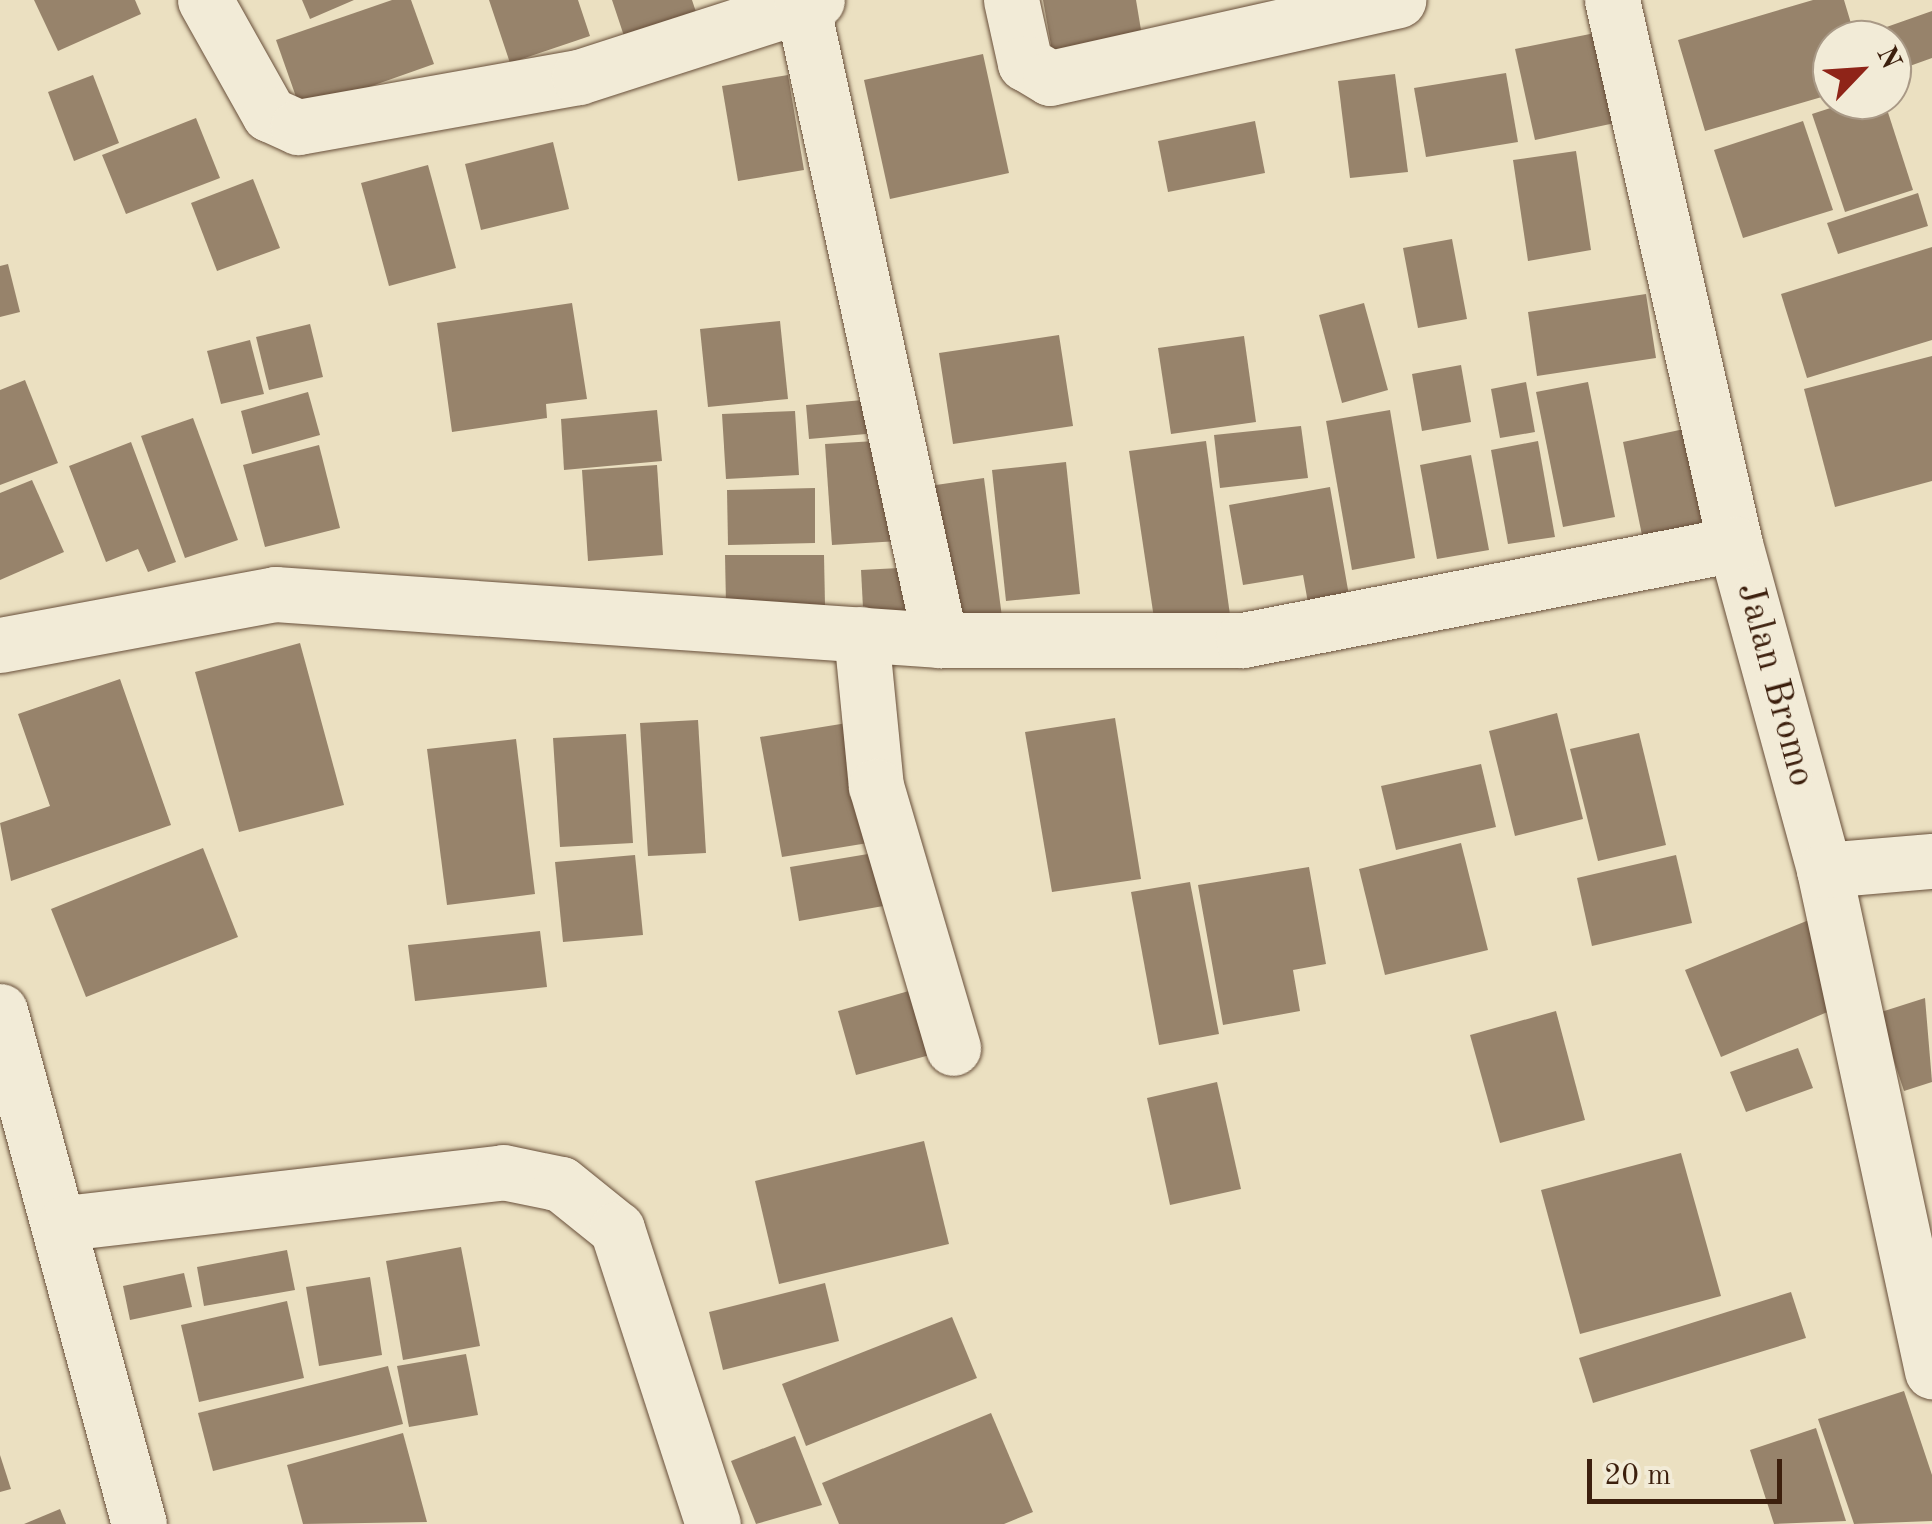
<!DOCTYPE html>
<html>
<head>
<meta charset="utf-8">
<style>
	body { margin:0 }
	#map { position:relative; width:1932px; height:1524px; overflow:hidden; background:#ebe0c1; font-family:"Old Standard TT",serif }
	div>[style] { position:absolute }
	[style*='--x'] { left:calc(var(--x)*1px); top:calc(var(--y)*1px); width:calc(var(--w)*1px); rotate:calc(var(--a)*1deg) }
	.building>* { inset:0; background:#97836b }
	.roads { filter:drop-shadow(0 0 2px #684f3a) drop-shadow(0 0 2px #684f3a) }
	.minor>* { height:55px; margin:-27.5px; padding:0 27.5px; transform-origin:27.5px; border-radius:27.5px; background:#f2ebd7 }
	span { translate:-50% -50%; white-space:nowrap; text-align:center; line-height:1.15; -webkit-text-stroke:10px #f2ebd7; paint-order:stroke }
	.street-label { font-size:38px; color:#3c1f0d }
	.north { position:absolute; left:1812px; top:20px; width:100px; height:100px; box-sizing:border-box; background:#f2ebd7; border:2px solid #a99986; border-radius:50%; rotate:65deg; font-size:28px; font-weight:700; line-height:40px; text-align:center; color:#3c1f0d }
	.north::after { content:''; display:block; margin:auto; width:35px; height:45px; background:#8f2418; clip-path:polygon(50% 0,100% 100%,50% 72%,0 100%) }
	.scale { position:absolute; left:1587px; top:1459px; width:195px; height:45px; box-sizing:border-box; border:5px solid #3c1f0d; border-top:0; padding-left:12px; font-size:30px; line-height:35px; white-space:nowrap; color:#3c1f0d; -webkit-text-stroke:8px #f2ebd7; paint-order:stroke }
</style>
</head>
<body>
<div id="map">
	<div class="building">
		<div style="clip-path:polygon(34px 0,135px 0,141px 14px,58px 51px)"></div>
		<div style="clip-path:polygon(302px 0,354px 0,310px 19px)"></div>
		<div style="clip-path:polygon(392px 0,411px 0,434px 64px,301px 111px,276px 40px)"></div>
		<div style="clip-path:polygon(489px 0,578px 0,590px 36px,510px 63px)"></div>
		<div style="clip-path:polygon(612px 0,692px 0,703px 33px,631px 57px)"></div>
		<div style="clip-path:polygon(1043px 0,1136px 0,1142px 36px,1052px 51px)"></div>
		<div style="clip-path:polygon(1813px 0,1844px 0,1856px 40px,1832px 40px,1832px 94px,1705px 131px,1678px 40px)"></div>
		<div style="clip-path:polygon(1932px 11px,1932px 58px,1893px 72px,1892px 40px,1878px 30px)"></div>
		<div style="clip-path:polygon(1595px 33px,1615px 123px,1535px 140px,1515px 49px)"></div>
		<div style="clip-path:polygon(983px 54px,1009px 173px,890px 199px,864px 80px)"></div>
		<div style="clip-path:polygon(1506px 73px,1518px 142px,1426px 157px,1414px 88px)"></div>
		<div style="clip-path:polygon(1395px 74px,1408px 172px,1350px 178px,1338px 81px)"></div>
		<div style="clip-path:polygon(93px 75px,119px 143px,74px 161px,48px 92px)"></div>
		<div style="clip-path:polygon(788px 75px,804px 170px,738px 181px,722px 86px)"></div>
		<div style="clip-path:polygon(1855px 100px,1884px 100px,1913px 190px,1845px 212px,1812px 114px)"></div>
		<div style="clip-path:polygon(196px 118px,220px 178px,126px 214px,102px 155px)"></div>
		<div style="clip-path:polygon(1255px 121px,1265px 173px,1168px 192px,1158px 141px)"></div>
		<div style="clip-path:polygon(1803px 121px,1833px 210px,1743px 238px,1714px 150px)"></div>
		<div style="clip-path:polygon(553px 142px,569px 209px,481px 230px,465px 164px)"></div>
		<div style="clip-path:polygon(1576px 151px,1591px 250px,1528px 261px,1513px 160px)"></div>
		<div style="clip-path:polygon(428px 165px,456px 268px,389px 286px,361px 183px)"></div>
		<div style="clip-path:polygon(253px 179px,280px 248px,217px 271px,191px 203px)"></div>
		<div style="clip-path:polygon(1918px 193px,1928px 226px,1838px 254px,1827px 223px)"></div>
		<div style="clip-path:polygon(1452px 239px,1467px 319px,1418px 328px,1403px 248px)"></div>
		<div style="clip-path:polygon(1932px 247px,1932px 340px,1807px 378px,1781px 294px)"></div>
		<div style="clip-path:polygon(8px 264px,20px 312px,0 317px,0 266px)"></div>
		<div style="clip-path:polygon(1646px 294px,1656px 358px,1537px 376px,1528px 312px)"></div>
		<div style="clip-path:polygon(572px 303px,587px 399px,546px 404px,547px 418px,452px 432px,437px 323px)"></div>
		<div style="clip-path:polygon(1364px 303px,1388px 390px,1342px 403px,1319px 315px)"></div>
		<div style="clip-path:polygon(780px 321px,788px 399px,708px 407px,700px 329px)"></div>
		<div style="clip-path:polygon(310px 324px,323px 377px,269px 390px,256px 337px)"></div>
		<div style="clip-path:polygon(1059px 335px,1073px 426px,953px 444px,939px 353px)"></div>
		<div style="clip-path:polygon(1244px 336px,1256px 422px,1171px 434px,1158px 348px)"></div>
		<div style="clip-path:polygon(250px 340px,264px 394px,221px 404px,207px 351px)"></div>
		<div style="clip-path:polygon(1932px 356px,1932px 481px,1835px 507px,1804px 389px)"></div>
		<div style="clip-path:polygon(1461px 365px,1471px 422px,1422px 431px,1412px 374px)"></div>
		<div style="clip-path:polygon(25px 380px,58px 463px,0 485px,0 390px)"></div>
		<div style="clip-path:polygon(1526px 382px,1535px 432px,1500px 438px,1491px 389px)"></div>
		<div style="clip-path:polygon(1588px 382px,1615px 517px,1563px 527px,1536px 392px)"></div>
		<div style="clip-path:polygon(308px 392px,320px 435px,252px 454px,241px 411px)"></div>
		<div style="clip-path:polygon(886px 398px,889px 432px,809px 439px,806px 405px)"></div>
		<div style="clip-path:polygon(657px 410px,662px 461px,564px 470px,561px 419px)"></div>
		<div style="clip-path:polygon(1390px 410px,1415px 558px,1352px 570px,1326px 421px)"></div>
		<div style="clip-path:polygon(795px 411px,799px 475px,726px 479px,722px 414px)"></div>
		<div style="clip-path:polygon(193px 418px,238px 540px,185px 558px,141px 436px)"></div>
		<div style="clip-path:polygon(1301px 426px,1308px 478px,1220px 488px,1214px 435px)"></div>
		<div style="clip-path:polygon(1689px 428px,1712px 531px,1644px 545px,1623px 442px)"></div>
		<div style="clip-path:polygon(892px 440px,899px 541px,832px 545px,825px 444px)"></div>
		<div style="clip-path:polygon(1206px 441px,1230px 615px,1155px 625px,1129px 451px)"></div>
		<div style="clip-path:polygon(1538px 441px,1555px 537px,1508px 544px,1491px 450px)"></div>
		<div style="clip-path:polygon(131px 442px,176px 562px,148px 572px,138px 549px,106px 562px,69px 466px)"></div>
		<div style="clip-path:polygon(319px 445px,340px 528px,265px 547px,243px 465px)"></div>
		<div style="clip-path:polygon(1471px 455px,1489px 550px,1437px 559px,1420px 465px)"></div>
		<div style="clip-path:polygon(1066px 462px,1080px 594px,1006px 601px,992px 470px)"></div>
		<div style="clip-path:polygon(657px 465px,663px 555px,588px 561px,582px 470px)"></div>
		<div style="clip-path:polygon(984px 478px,1003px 625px,948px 632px,929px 486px)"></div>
		<div style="clip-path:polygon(32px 480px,64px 552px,0 580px,0 493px)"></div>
		<div style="clip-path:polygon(1330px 487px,1351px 607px,1310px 614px,1303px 575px,1243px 585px,1229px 505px)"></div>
		<div style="clip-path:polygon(815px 488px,815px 543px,728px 545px,727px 490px)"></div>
		<div style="clip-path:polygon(725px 555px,824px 555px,825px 605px,726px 605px)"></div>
		<div style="clip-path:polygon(918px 567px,921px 624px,864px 627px,861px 570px)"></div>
		<div style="clip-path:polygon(300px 643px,344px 805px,239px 832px,195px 672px)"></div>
		<div style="clip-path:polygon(120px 679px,171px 825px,11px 881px,0 823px,50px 806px,18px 714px)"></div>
		<div style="clip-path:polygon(1557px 713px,1583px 819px,1515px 836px,1489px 731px)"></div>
		<div style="clip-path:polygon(1115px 718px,1141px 879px,1052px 892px,1025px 732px)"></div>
		<div style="clip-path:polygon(698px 720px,706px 853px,648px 856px,640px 723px)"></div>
		<div style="clip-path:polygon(847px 723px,868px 843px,782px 857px,760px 737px)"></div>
		<div style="clip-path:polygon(1639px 733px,1666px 845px,1598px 861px,1570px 749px)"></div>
		<div style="clip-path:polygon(626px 734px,633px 843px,560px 847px,553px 738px)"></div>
		<div style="clip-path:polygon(516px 739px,535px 894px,447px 905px,427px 749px)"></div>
		<div style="clip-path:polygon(1481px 764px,1496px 827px,1396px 850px,1381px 786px)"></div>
		<div style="clip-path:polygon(1461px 843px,1488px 950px,1385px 975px,1359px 869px)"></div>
		<div style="clip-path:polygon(203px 848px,238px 937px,86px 997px,51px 909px)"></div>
		<div style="clip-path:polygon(880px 852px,889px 905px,799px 921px,790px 867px)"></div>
		<div style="clip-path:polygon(635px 855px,643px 935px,563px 942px,555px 862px)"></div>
		<div style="clip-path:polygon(1676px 855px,1692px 923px,1592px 946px,1577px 878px)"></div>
		<div style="clip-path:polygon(1309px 867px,1326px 964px,1293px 970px,1300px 1011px,1223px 1025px,1198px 885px)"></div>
		<div style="clip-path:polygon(1190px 882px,1219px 1034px,1159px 1045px,1131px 892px)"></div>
		<div style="clip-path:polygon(1809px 920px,1844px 1005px,1721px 1057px,1685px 970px)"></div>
		<div style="clip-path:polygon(540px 931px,547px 987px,415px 1001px,408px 945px)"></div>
		<div style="clip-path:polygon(923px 987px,941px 1052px,856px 1075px,838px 1011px)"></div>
		<div style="clip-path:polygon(1925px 998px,1932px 1082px,1904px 1091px,1878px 1013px)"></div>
		<div style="clip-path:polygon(1556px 1011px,1585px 1120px,1500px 1143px,1470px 1035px)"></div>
		<div style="clip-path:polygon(1798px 1048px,1813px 1088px,1746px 1112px,1730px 1072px)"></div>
		<div style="clip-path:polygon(1217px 1082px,1241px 1189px,1170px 1205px,1147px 1098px)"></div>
		<div style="clip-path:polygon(924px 1141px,949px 1244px,779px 1284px,755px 1181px)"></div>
		<div style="clip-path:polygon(1681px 1153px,1721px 1296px,1580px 1334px,1541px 1190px)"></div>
		<div style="clip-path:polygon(461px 1247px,480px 1346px,403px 1360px,386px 1261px)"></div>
		<div style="clip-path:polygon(287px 1250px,295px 1290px,204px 1306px,197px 1267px)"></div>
		<div style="clip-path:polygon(184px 1273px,192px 1307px,130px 1320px,123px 1286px)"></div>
		<div style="clip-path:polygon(370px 1277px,382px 1355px,319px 1366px,306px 1287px)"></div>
		<div style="clip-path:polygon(825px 1283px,839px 1341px,723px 1370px,709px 1312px)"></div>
		<div style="clip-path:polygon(1791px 1292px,1806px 1338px,1593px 1403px,1579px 1358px)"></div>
		<div style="clip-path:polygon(287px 1301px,304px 1378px,199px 1402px,181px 1325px)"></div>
		<div style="clip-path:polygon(952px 1317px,977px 1378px,806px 1446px,782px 1384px)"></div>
		<div style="clip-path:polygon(466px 1354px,478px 1415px,409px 1427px,397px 1366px)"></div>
		<div style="clip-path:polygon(388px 1366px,403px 1424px,213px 1471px,198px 1413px)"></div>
		<div style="clip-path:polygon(1904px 1391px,1932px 1475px,1932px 1521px,1854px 1524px,1818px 1419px)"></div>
		<div style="clip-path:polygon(991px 1413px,1033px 1512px,1004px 1524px,839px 1524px,822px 1483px)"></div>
		<div style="clip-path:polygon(1816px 1428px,1846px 1521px,1774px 1524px,1750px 1450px)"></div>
		<div style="clip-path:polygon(403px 1433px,427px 1522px,303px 1524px,287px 1465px)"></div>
		<div style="clip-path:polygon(795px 1436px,822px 1505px,756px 1524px,731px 1461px)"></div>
		<div style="clip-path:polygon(0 1455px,11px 1489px,0 1492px)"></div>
		<div style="clip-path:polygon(60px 1509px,66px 1524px,24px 1524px)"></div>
	</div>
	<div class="roads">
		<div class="minor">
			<div style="--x:205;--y:0;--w:131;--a:60.7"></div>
			<div style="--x:269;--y:114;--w:32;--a:24"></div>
			<div style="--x:298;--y:127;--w:285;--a:-10.1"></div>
			<div style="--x:579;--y:77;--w:250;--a:-17.9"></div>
			<div style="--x:1011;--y:0;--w:65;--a:77.5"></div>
			<div style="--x:1025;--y:63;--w:29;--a:31"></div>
			<div style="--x:1050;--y:78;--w:357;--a:-12.6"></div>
			<div style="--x:1612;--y:0;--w:558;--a:77.26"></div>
			<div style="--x:1735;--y:544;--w:338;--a:74.7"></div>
			<div style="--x:1824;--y:870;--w:513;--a:77.83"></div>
			<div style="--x:802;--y:4;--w:651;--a:77.76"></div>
			<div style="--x:861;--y:634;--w:153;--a:84.4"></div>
			<div style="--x:876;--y:786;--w:273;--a:73.6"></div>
			<div style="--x:0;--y:645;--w:280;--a:-10.5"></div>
			<div style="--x:275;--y:594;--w:667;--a:3.96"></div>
			<div style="--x:940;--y:640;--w:303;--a:0"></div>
			<div style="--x:1243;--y:640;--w:501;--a:-11.04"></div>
			<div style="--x:1824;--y:870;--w:108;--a:-4.8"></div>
			<div style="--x:0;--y:1011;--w:531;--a:74.84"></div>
			<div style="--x:65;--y:1223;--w:441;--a:-6.6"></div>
			<div style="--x:503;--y:1172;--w:59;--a:11.7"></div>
			<div style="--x:561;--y:1184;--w:72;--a:38.8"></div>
			<div style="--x:617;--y:1229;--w:310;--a:72"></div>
		</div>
	</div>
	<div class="street-label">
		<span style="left:1774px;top:685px;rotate:75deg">Jalan Bromo</span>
	</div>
	<div class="north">N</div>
	<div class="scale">20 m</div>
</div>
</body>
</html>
